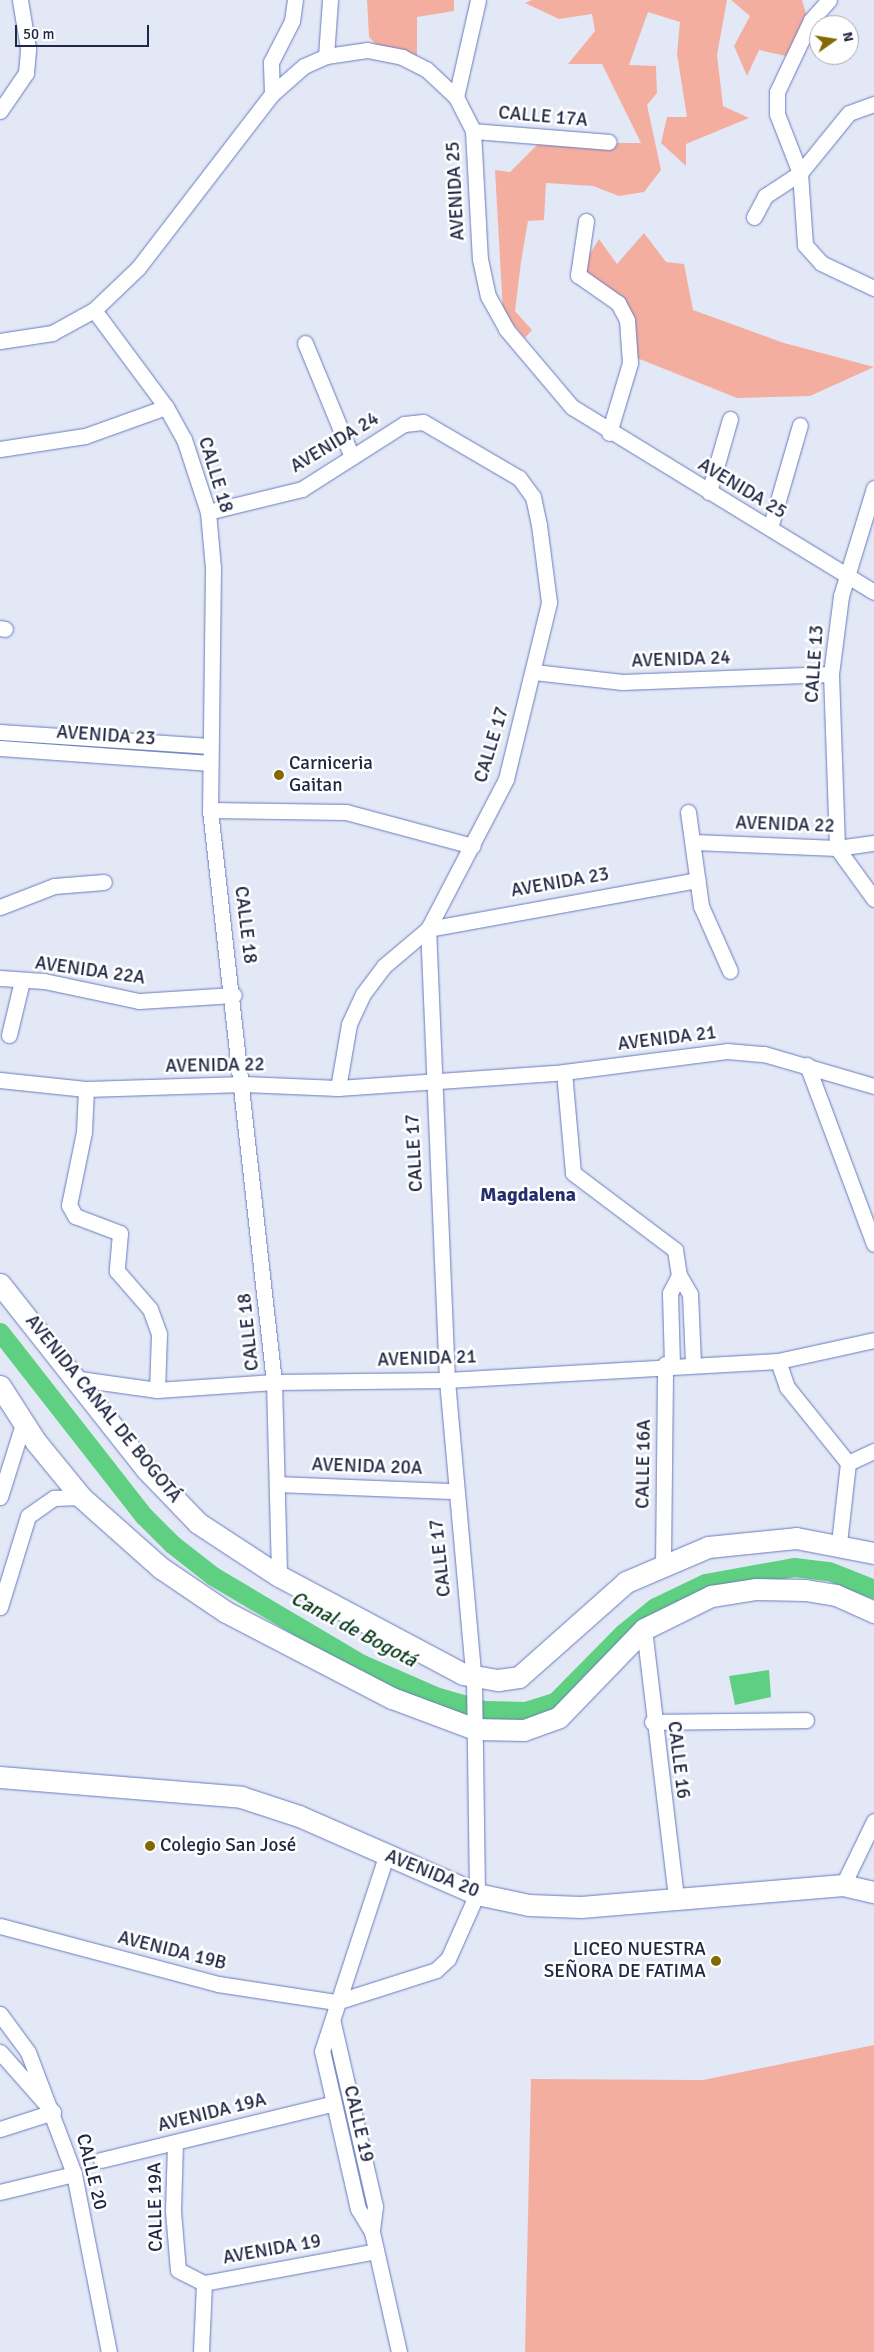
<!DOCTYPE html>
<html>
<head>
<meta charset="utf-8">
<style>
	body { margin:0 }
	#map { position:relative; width:874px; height:2352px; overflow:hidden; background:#e3e8f7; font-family:Signika,sans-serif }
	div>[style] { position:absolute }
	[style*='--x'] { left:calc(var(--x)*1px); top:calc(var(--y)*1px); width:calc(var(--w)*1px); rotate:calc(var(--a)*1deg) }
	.green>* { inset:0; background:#f4aea0 }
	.water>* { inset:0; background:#5fd081 }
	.canal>* { height:19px; margin:-9.5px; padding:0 9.5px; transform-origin:9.5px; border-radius:9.5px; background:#5fd081 }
	.roads { filter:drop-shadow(0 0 1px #687bbe) drop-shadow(0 0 1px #687bbe) }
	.street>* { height:15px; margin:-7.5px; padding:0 7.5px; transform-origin:7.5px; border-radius:7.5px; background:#fff }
	.secondary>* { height:21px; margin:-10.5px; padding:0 10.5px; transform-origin:10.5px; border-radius:10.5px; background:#fff }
	.dots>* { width:14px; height:14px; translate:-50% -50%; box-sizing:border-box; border:2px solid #fff; border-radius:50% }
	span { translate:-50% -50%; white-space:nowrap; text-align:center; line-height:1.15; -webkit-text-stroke:5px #fff; paint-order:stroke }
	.street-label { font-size:19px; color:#212844 }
	.poi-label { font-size:19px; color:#212844 }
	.left { translate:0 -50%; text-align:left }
	.right { translate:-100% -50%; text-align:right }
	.neighbourhood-label { font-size:20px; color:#24306d; font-weight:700 }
	.water-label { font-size:20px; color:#063719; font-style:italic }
	.north { position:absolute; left:809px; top:15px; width:50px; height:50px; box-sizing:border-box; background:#fff; border:1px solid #a6a9b4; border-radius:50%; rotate:77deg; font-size:14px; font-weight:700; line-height:20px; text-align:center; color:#212844 }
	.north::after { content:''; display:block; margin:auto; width:18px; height:22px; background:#836902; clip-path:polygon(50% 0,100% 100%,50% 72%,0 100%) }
	.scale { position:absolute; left:15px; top:25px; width:134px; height:22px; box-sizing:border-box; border:2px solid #212844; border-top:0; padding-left:6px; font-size:15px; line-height:18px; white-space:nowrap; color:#212844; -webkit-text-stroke:4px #fff; paint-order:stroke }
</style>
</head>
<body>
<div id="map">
	<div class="green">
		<div style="clip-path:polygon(367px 0,454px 0,454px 11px,417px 17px,417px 56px,384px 53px,369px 37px)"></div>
		<div style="clip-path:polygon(532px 0,727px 0,717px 55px,723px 106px,749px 118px,686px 144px,686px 166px,661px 143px,667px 117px,687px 117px,677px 54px,680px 22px,648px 12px,629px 65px,656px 66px,657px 93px,647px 105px,661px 170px,644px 192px,619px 196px,593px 186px,546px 183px,544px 220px,528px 221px,521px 262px,515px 311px,532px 330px,525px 338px,503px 312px,495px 170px,510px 172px,539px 143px,601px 149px,614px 143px,641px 143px,602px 64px,568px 64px,595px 31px,592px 14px,559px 19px,525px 3px)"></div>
		<div style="clip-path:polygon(731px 0,802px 0,807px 17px,786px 56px,759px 50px,747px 76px,734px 46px,750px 16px)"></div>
		<div style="clip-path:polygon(644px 233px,666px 262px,684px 264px,693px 310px,784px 343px,874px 367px,810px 396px,737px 398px,632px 356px,629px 307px,580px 270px,599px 239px,617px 264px)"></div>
		<div style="clip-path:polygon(874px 2045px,874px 2352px,525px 2352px,531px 2079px,703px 2080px)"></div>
	</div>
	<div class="water">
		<div style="clip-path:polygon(769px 1670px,771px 1697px,735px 1705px,729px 1676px)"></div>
	</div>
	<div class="canal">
		<div style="--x:0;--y:1332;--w:234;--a:52"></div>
		<div style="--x:144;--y:1516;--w:40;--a:45"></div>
		<div style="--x:172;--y:1544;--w:52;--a:38"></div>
		<div style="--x:213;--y:1576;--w:173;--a:30.6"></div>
		<div style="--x:362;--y:1664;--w:83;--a:23.5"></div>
		<div style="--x:438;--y:1697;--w:48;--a:15.8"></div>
		<div style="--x:484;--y:1710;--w:41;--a:1.4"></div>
		<div style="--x:525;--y:1711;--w:31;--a:-17"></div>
		<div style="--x:555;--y:1702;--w:97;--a:-45.4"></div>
		<div style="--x:623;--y:1633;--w:41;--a:-39.1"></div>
		<div style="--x:655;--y:1607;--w:55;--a:-25.6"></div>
		<div style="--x:705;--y:1583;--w:90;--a:-10.2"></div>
		<div style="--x:794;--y:1567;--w:35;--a:7"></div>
		<div style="--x:829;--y:1571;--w:48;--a:21.8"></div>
	</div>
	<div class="roads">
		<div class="street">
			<div style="--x:829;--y:0;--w:27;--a:132"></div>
			<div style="--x:811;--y:20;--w:80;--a:115.3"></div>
			<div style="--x:777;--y:92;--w:22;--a:90"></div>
			<div style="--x:777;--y:114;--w:63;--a:68.7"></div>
			<div style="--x:800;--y:173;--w:72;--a:86"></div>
			<div style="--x:805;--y:245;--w:24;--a:48"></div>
			<div style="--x:821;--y:263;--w:59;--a:25.3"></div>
			<div style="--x:326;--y:56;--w:56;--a:-85.9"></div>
			<div style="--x:272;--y:94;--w:32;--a:-92"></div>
			<div style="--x:271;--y:62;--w:46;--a:-62.9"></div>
			<div style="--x:292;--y:21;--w:21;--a:-82"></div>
			<div style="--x:456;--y:97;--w:99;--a:-77.2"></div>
			<div style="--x:0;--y:111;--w:46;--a:-55.6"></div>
			<div style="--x:26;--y:73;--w:25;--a:-85"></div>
			<div style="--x:28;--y:48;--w:49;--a:-99.5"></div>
			<div style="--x:473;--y:131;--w:136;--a:4.6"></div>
			<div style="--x:754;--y:217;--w:24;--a:-62"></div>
			<div style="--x:765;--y:196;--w:42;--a:-33.3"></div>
			<div style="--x:800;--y:173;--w:77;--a:-50.8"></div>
			<div style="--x:849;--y:113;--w:27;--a:-20"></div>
			<div style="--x:586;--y:221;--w:55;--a:98.4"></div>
			<div style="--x:578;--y:275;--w:49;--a:35"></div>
			<div style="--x:618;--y:303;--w:19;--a:62"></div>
			<div style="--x:627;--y:320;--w:43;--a:86"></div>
			<div style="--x:630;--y:363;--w:73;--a:106.7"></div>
			<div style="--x:94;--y:310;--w:121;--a:53.4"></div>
			<div style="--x:166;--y:407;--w:37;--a:61"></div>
			<div style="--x:184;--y:439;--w:77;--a:71.8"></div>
			<div style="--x:208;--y:512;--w:56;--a:84.9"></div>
			<div style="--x:213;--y:568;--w:242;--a:90.7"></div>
			<div style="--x:210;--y:810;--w:576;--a:83.62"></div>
			<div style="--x:274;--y:1382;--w:194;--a:88.5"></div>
			<div style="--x:0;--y:341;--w:53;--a:-8.7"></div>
			<div style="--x:52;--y:333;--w:48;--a:-28.7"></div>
			<div style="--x:94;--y:310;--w:61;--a:-43.7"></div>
			<div style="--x:138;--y:268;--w:220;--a:-52.4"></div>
			<div style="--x:272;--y:94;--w:43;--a:-41.2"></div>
			<div style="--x:304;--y:66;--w:24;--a:-24"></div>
			<div style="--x:326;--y:56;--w:41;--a:-8.3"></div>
			<div style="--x:367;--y:50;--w:36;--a:11"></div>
			<div style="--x:402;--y:57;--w:27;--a:27"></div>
			<div style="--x:426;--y:69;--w:41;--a:43"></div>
			<div style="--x:456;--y:97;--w:38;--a:63"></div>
			<div style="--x:473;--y:131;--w:128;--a:86.9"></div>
			<div style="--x:480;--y:259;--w:38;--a:78"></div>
			<div style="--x:488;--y:296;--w:38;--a:61"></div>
			<div style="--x:506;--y:329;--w:102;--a:49.8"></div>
			<div style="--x:572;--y:407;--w:354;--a:31.5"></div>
			<div style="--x:305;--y:343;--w:123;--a:67.6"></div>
			<div style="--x:0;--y:449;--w:86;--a:-8.7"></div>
			<div style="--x:85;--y:436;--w:86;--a:-19.7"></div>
			<div style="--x:874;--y:488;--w:113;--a:107"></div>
			<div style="--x:841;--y:596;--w:79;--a:97.3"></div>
			<div style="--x:831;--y:674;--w:174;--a:88"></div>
			<div style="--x:837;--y:848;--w:63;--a:54"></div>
			<div style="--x:709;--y:492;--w:76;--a:-74"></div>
			<div style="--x:770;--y:528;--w:107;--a:-73.8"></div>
			<div style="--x:0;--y:628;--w:5;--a:11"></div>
			<div style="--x:534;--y:672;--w:89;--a:6.5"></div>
			<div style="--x:622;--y:682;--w:209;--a:-2.2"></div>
			<div style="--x:0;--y:732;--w:210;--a:3.8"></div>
			<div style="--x:0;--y:748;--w:211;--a:4.1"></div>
			<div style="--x:210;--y:810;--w:136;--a:0.8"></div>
			<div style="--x:346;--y:812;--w:131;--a:15"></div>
			<div style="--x:688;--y:812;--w:95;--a:82.1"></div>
			<div style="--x:701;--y:906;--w:71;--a:66"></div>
			<div style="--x:694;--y:842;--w:143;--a:2.4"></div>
			<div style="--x:837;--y:848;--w:37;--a:-8"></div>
			<div style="--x:0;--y:907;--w:58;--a:-21.3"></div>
			<div style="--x:54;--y:886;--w:50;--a:-4.6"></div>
			<div style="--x:0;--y:978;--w:44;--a:3.9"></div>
			<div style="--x:44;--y:981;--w:97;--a:11.9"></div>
			<div style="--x:139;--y:1001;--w:95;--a:-3.6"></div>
			<div style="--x:9;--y:1035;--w:56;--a:-76.5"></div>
			<div style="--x:807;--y:1065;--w:191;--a:69.5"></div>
			<div style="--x:564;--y:1072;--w:101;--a:84.9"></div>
			<div style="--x:573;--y:1173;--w:128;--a:37"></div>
			<div style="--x:675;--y:1250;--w:25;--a:81"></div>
			<div style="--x:679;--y:1275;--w:22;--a:60"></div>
			<div style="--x:690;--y:1294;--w:69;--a:87.5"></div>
			<div style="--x:0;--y:1080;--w:86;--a:6"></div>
			<div style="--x:86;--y:1089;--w:158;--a:-1.8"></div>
			<div style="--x:244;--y:1084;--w:94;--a:2.4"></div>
			<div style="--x:338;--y:1088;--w:227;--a:-4"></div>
			<div style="--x:564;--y:1072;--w:164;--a:-7.3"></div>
			<div style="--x:727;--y:1051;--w:37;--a:5"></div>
			<div style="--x:764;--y:1054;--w:115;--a:16.2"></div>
			<div style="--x:338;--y:1088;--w:65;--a:-80.2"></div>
			<div style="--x:349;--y:1024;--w:33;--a:-65"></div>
			<div style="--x:363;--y:994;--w:35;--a:-53"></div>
			<div style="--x:384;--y:966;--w:57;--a:-40.1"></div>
			<div style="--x:428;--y:929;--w:274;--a:-10.3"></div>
			<div style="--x:86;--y:1089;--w:43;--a:92.7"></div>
			<div style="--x:84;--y:1132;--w:75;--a:101.6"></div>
			<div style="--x:69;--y:1205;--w:13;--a:61"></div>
			<div style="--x:75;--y:1216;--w:48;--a:20.7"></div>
			<div style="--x:120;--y:1233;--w:38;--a:95"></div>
			<div style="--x:117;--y:1271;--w:50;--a:49"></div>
			<div style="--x:150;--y:1309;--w:27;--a:70"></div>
			<div style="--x:159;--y:1334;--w:56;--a:92"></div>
			<div style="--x:778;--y:1361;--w:28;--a:71"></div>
			<div style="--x:787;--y:1387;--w:97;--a:51.2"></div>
			<div style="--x:672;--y:1365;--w:72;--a:-91.6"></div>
			<div style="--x:670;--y:1293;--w:20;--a:-63"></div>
			<div style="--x:79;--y:1379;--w:79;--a:8"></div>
			<div style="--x:157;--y:1390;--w:117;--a:-3.9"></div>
			<div style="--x:274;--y:1382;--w:173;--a:-0.7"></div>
			<div style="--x:447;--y:1380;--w:332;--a:-3.3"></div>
			<div style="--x:778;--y:1361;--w:98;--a:-12.3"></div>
			<div style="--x:848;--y:1463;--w:29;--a:-25"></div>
			<div style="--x:277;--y:1484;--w:178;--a:2.3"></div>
			<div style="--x:0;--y:1497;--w:77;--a:-72.5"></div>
			<div style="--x:839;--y:1543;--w:81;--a:-83.6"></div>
			<div style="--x:663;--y:1564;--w:200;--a:-89.4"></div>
			<div style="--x:0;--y:1607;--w:95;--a:-72.9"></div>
			<div style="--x:28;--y:1516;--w:32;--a:-35"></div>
			<div style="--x:54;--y:1498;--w:27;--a:-2"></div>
			<div style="--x:644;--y:1629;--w:269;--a:83.2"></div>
			<div style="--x:652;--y:1722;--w:154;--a:-0.7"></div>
			<div style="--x:843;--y:1885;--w:71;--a:-64.2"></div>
			<div style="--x:0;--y:1926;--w:226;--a:14.9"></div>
			<div style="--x:218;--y:1984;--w:119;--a:8.7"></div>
			<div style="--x:336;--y:2002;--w:105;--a:-17.7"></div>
			<div style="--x:436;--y:1970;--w:16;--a:-43"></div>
			<div style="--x:448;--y:1959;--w:71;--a:-66"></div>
			<div style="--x:477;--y:1894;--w:211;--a:-90.8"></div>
			<div style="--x:474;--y:1683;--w:304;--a:-95.1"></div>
			<div style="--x:447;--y:1380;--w:451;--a:-92.4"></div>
			<div style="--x:428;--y:929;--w:169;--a:-62.5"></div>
			<div style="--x:506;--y:779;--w:182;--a:-76.3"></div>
			<div style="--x:549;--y:602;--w:78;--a:-97.4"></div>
			<div style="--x:539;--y:525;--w:29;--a:-102"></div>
			<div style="--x:533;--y:497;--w:24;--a:-126"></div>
			<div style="--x:519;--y:478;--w:111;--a:-149.7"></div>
			<div style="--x:423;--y:422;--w:19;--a:174"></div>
			<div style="--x:404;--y:424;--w:121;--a:147.5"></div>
			<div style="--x:302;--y:489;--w:97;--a:166.3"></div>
			<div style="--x:0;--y:2014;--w:47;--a:53.6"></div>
			<div style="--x:28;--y:2052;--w:130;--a:69.3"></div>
			<div style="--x:74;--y:2174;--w:181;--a:78.9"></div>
			<div style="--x:333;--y:2023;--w:188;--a:77.1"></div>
			<div style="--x:375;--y:2206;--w:26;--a:97"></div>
			<div style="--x:372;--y:2232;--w:123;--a:77.3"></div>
			<div style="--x:0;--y:2052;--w:80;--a:48.5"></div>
			<div style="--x:53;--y:2112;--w:56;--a:162.2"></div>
			<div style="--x:175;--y:2143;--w:68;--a:91.7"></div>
			<div style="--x:173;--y:2211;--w:59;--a:85.2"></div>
			<div style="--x:178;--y:2270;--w:29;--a:27"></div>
			<div style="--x:204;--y:2283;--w:175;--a:-10.5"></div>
			<div style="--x:101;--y:2160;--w:237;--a:-13.7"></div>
			<div style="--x:0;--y:2192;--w:76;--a:-13.7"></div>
			<div style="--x:372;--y:2232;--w:27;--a:-121"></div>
			<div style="--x:358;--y:2209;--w:162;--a:-102.8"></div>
			<div style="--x:322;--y:2051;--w:205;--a:-71.8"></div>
			<div style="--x:201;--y:2352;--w:69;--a:-87.5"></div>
		</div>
		<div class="secondary">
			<div style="--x:0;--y:1284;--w:236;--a:51.7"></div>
			<div style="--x:146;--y:1469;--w:75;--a:46.1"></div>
			<div style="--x:198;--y:1523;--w:97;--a:33.2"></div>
			<div style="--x:279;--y:1576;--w:208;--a:28"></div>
			<div style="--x:463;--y:1674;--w:36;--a:10"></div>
			<div style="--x:498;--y:1680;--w:21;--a:-8"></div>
			<div style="--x:519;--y:1677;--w:143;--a:-41.6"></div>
			<div style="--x:626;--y:1582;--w:89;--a:-23.1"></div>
			<div style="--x:708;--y:1547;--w:88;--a:-5.8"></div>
			<div style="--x:796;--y:1538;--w:79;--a:10.9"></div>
			<div style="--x:0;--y:1386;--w:67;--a:57.3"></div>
			<div style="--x:36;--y:1442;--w:71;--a:50.7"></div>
			<div style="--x:81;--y:1497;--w:107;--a:41.6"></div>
			<div style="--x:161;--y:1568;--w:78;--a:34.1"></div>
			<div style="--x:226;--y:1612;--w:187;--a:27.4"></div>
			<div style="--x:392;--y:1698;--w:89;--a:20.5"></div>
			<div style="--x:475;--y:1729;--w:49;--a:1.2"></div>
			<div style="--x:524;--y:1730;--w:37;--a:-20"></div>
			<div style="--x:559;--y:1717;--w:122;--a:-46"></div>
			<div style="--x:644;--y:1629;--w:75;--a:-26.2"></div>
			<div style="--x:711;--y:1596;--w:46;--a:-8.8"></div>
			<div style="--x:756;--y:1589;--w:49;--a:1.2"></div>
			<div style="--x:805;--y:1590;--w:31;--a:9"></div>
			<div style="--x:836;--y:1595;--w:42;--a:24.1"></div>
			<div style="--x:0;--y:1777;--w:242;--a:4.7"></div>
			<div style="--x:241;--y:1797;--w:61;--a:18.1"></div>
			<div style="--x:299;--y:1816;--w:194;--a:23.7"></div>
			<div style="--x:477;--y:1894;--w:53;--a:11.9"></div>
			<div style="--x:529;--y:1905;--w:52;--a:2.2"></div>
			<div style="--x:581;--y:1907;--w:263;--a:-4.8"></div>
			<div style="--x:843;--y:1885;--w:32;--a:13"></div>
		</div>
	</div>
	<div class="dots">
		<div style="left:279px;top:775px;background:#836902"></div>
		<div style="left:150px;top:1846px;background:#836902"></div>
		<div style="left:716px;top:1961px;background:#836902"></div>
	</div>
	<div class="street-label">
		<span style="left:543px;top:117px;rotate:5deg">CALLE 17A</span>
		<span style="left:456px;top:191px;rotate:-93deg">AVENIDA 25</span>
		<span style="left:335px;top:443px;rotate:-31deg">AVENIDA 24</span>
		<span style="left:215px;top:475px;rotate:73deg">CALLE 18</span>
		<span style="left:742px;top:489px;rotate:31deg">AVENIDA 25</span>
		<span style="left:681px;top:660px;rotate:-2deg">AVENIDA 24</span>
		<span style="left:815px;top:664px;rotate:-86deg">CALLE 13</span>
		<span style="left:106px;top:736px;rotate:4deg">AVENIDA 23</span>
		<span style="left:492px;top:745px;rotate:-73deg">CALLE 17</span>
		<span style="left:785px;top:825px;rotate:2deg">AVENIDA 22</span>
		<span style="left:560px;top:883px;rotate:-10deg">AVENIDA 23</span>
		<span style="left:245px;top:925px;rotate:83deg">CALLE 18</span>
		<span style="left:90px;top:971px;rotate:8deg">AVENIDA 22A</span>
		<span style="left:667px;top:1039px;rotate:-7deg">AVENIDA 21</span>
		<span style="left:215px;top:1066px;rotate:-1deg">AVENIDA 22</span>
		<span style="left:415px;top:1153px;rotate:-93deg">CALLE 17</span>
		<span style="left:249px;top:1332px;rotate:-96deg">CALLE 18</span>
		<span style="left:427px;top:1359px;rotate:-2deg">AVENIDA 21</span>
		<span style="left:103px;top:1409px;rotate:51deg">AVENIDA CANAL DE BOGOTÁ</span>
		<span style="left:644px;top:1464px;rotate:-89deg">CALLE 16A</span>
		<span style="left:367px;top:1467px;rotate:2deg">AVENIDA 20A</span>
		<span style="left:441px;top:1558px;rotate:-96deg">CALLE 17</span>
		<span style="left:678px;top:1760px;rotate:83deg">CALLE 16</span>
		<span style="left:432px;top:1874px;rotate:22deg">AVENIDA 20</span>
		<span style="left:172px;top:1951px;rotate:14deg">AVENIDA 19B</span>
		<span style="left:212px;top:2113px;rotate:-14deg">AVENIDA 19A</span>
		<span style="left:358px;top:2124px;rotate:77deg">CALLE 19</span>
		<span style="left:91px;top:2172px;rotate:76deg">CALLE 20</span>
		<span style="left:156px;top:2207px;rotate:-91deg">CALLE 19A</span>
		<span style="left:272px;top:2250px;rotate:-10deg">AVENIDA 19</span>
	</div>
	<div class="poi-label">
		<span class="left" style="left:289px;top:775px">Carniceria<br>Gaitan</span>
		<span class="left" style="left:160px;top:1846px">Colegio San José</span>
		<span class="right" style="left:706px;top:1961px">LICEO NUESTRA<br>SEÑORA DE FATIMA</span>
	</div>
	<div class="neighbourhood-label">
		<span style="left:528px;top:1194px">Magdalena</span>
	</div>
	<div class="water-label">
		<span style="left:354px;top:1629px;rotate:28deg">Canal de Bogotá</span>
	</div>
	<div class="north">N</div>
	<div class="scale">50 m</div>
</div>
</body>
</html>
